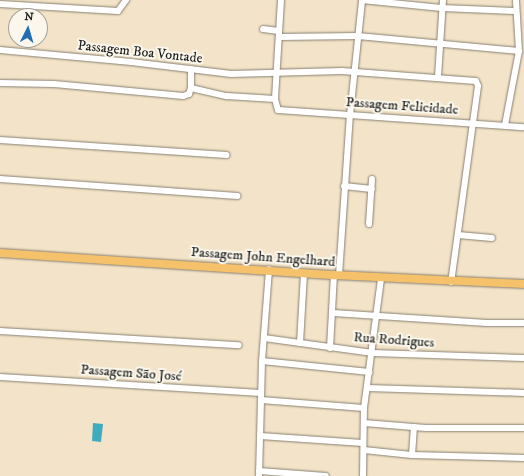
<!DOCTYPE html>
<html>
<head>
<meta charset="utf-8">
<style>
	body { margin:0 }
	#map { position:relative; width:524px; height:476px; overflow:hidden; background:#f3e3c8; font-family:"IM FELL DW Pica",serif }
	div>[style] { position:absolute }
	[style*='--x'] { left:calc(var(--x)*1px); top:calc(var(--y)*1px); width:calc(var(--w)*1px); rotate:calc(var(--a)*1deg) }
	.water>* { inset:0; background:#3fabbe }
	.roads { filter:drop-shadow(0 0 1px #888072) drop-shadow(0 0 1px #888072) }
	.minor>* { height:6px; margin:-3px; padding:0 3px; transform-origin:3px; border-radius:3px; background:#fff }
	.major>* { height:8px; margin:-4px; padding:0 4px; transform-origin:4px; border-radius:4px; background:#f5c16b }
	span { translate:-50% -50%; white-space:nowrap; text-align:center; line-height:1.15; -webkit-text-stroke:4px #fbf7ec; paint-order:stroke }
	.street-label { font-size:14px; color:#1c1c1c }
	.north { position:absolute; left:8px; top:8px; width:40px; height:40px; box-sizing:border-box; background:#fbf7ec; border:1px solid #a29f99; border-radius:50%; rotate:5deg; font-size:11px; font-weight:700; line-height:16px; text-align:center; color:#1c1c1c }
	.north::after { content:''; display:block; margin:auto; width:14px; height:18px; background:#1f6fb2; clip-path:polygon(50% 0,100% 100%,50% 72%,0 100%) }
</style>
</head>
<body>
<div id="map">
	<div class="water">
		<div style="clip-path:polygon(93px 423px,103px 424px,101px 442px,92px 441px)"></div>
	</div>
	<div class="roads">
		<div class="minor">
			<div style="--x:281;--y:0;--w:99;--a:93.5"></div>
			<div style="--x:275;--y:99;--w:11;--a:75"></div>
			<div style="--x:278;--y:110;--w:247;--a:4"></div>
			<div style="--x:362;--y:0;--w:80;--a:5.7"></div>
			<div style="--x:442;--y:8;--w:73;--a:2.4"></div>
			<div style="--x:0;--y:4;--w:118;--a:3.4"></div>
			<div style="--x:118;--y:11;--w:14;--a:-54"></div>
			<div style="--x:263;--y:29;--w:16;--a:7"></div>
			<div style="--x:279;--y:37;--w:79;--a:-0.7"></div>
			<div style="--x:358;--y:36;--w:162;--a:5.3"></div>
			<div style="--x:0;--y:50;--w:132;--a:5.2"></div>
			<div style="--x:131;--y:62;--w:101;--a:6.8"></div>
			<div style="--x:231;--y:74;--w:111;--a:-1.5"></div>
			<div style="--x:342;--y:71;--w:134;--a:4.3"></div>
			<div style="--x:476;--y:81;--w:5;--a:68"></div>
			<div style="--x:478;--y:86;--w:198;--a:97.8"></div>
			<div style="--x:438;--y:77;--w:77;--a:-86.3"></div>
			<div style="--x:0;--y:83;--w:54;--a:1.1"></div>
			<div style="--x:54;--y:84;--w:130;--a:5.3"></div>
			<div style="--x:183;--y:96;--w:6;--a:-18"></div>
			<div style="--x:189;--y:94;--w:6;--a:-72"></div>
			<div style="--x:191;--y:88;--w:19;--a:-90"></div>
			<div style="--x:191;--y:88;--w:37;--a:13"></div>
			<div style="--x:227;--y:96;--w:48;--a:3.6"></div>
			<div style="--x:505;--y:125;--w:75;--a:-79.3"></div>
			<div style="--x:519;--y:51;--w:51;--a:-93.4"></div>
			<div style="--x:0;--y:140;--w:227;--a:3.8"></div>
			<div style="--x:0;--y:179;--w:238;--a:4.1"></div>
			<div style="--x:344;--y:186;--w:28;--a:6"></div>
			<div style="--x:369;--y:224;--w:45;--a:-86.2"></div>
			<div style="--x:458;--y:235;--w:34;--a:5"></div>
			<div style="--x:339;--y:275;--w:160;--a:-86.1"></div>
			<div style="--x:350;--y:115;--w:116;--a:-84"></div>
			<div style="--x:333;--y:313;--w:154;--a:3.7"></div>
			<div style="--x:487;--y:323;--w:37;--a:0"></div>
			<div style="--x:0;--y:331;--w:239;--a:3.4"></div>
			<div style="--x:264;--y:338;--w:110;--a:7.8"></div>
			<div style="--x:373;--y:353;--w:151;--a:1.9"></div>
			<div style="--x:300;--y:343;--w:70;--a:-86.7"></div>
			<div style="--x:330;--y:348;--w:73;--a:-86.9"></div>
			<div style="--x:262;--y:361;--w:108;--a:5.9"></div>
			<div style="--x:0;--y:377;--w:261;--a:3.5"></div>
			<div style="--x:368;--y:388;--w:156;--a:1.8"></div>
			<div style="--x:261;--y:400;--w:103;--a:4.4"></div>
			<div style="--x:364;--y:423;--w:62;--a:4.6"></div>
			<div style="--x:426;--y:428;--w:98;--a:0"></div>
			<div style="--x:260;--y:436;--w:103;--a:3.9"></div>
			<div style="--x:364;--y:450;--w:48;--a:5.9"></div>
			<div style="--x:412;--y:455;--w:112;--a:1.5"></div>
			<div style="--x:412;--y:455;--w:28;--a:-86"></div>
			<div style="--x:259;--y:471;--w:67;--a:4.3"></div>
			<div style="--x:259;--y:476;--w:115;--a:-88.5"></div>
			<div style="--x:262;--y:361;--w:92;--a:-85.6"></div>
			<div style="--x:363;--y:476;--w:68;--a:-89.2"></div>
			<div style="--x:364;--y:408;--w:131;--a:-82.5"></div>
		</div>
		<div class="major">
			<div style="--x:0;--y:253;--w:335;--a:3.8"></div>
			<div style="--x:334;--y:275;--w:190;--a:2.7"></div>
		</div>
	</div>
	<div class="street-label">
		<span style="left:140px;top:52px;rotate:6deg">Passagem Boa Vontade</span>
		<span style="left:402px;top:106px;rotate:4deg">Passagem Felicidade</span>
		<span style="left:263px;top:257px;rotate:4deg">Passagem John Engelhard</span>
		<span style="left:394px;top:340px;rotate:4deg">Rua Rodrigues</span>
		<span style="left:131px;top:373px;rotate:4deg">Passagem São José</span>
	</div>
	<div class="north">N</div>
</div>
</body>
</html>
